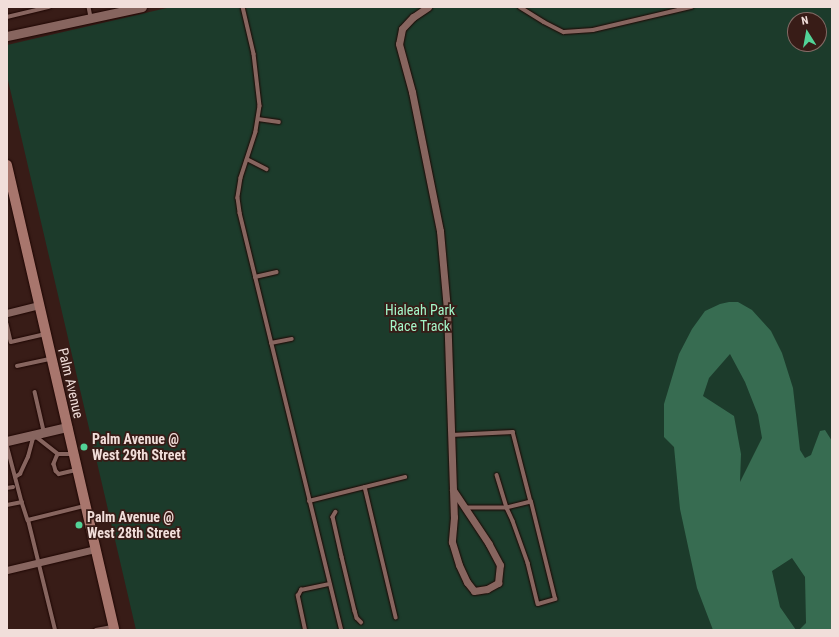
<!DOCTYPE html>
<html>
<head>
<meta charset="utf-8">
<style>
	body { margin:0 }
	#map { position:relative; width:839px; height:637px; overflow:hidden; background:#381c17; font-family:"Roboto Condensed",sans-serif }
	div>[style] { position:absolute }
	[style*='--x'] { left:calc(var(--x)*1px); top:calc(var(--y)*1px); width:calc(var(--w)*1px); rotate:calc(var(--a)*1deg) }
	.green>* { inset:0; background:#1c3b2b }
	.water>* { inset:0; background:#376c51 }
	.roads { filter:drop-shadow(0 0 1px #1e0603) drop-shadow(0 0 1px #1e0603) }
	.service>* { height:3.5px; margin:-1.75px; padding:0 1.75px; transform-origin:1.75px; border-radius:1.75px; background:#87655f }
	.minor>* { height:7px; margin:-3.5px; padding:0 3.5px; transform-origin:3.5px; border-radius:3.5px; background:#87655f }
	.tertiary>* { height:9px; margin:-4.5px; padding:0 4.5px; transform-origin:4.5px; border-radius:4.5px; background:#87655f }
	.secondary>* { height:10px; margin:-5px; padding:0 5px; transform-origin:5px; border-radius:5px; background:#a8766d }
	.dots>* { width:11px; height:11px; translate:-50% -50%; box-sizing:border-box; border:2px solid #381c17; border-radius:50% }
	span { translate:-50% -50%; white-space:nowrap; text-align:center; line-height:1.15; -webkit-text-stroke:3.5px #381c17; paint-order:stroke }
	.park-label { font-size:14px; color:#a3f6c9 }
	.street-label { font-size:14px; color:#f1deda }
	.poi-label { font-size:14px; color:#f1deda; font-weight:700 }
	.left { translate:0 -50%; text-align:left }
	.frame { position:absolute; inset:0; border:8px solid #f1deda; pointer-events:none }
	.north { position:absolute; left:787px; top:12px; width:40px; height:40px; box-sizing:border-box; background:#381c17; border:1px solid #826a65; border-radius:50%; rotate:349deg; font-size:11px; font-weight:700; line-height:16px; text-align:center; color:#f1deda }
	.north::after { content:''; display:block; margin:auto; width:14px; height:18px; background:#52d397; clip-path:polygon(50% 0,100% 100%,50% 72%,0 100%) }
</style>
</head>
<body>
<div id="map">
	<div class="green">
		<div style="clip-path:polygon(evenodd,171px 7px,832px 7px,832px 630px,136px 630px,7px 76px,7px 45px,171px 7px,795px 20px,819px 20px,819px 44px,795px 44px,795px 20px)"></div>
	</div>
	<div class="water">
		<div style="clip-path:polygon(evenodd,729px 302px,738px 302px,752px 310px,771px 331px,782px 353px,793px 388px,800px 450px,805px 458px,811px 455px,820px 431px,825px 430px,832px 441px,832px 630px,799px 630px,806px 623px,805px 577px,792px 558px,772px 571px,780px 607px,796px 630px,713px 630px,697px 588px,680px 509px,674px 447px,664px 437px,664px 404px,679px 354px,692px 329px,705px 311px,720px 304px,729px 302px,730px 354px,745px 382px,758px 415px,762px 438px,740px 482px,741px 454px,734px 416px,703px 396px,709px 378px,730px 354px)"></div>
	</div>
	<div class="roads">
		<div class="service">
			<div style="--x:89;--y:7;--w:10;--a:79"></div>
			<div style="--x:243;--y:7;--w:48;--a:76.8"></div>
			<div style="--x:254;--y:54;--w:52;--a:83.4"></div>
			<div style="--x:260;--y:106;--w:26;--a:99"></div>
			<div style="--x:256;--y:132;--w:48;--a:108.1"></div>
			<div style="--x:241;--y:178;--w:20;--a:99"></div>
			<div style="--x:238;--y:198;--w:15;--a:82"></div>
			<div style="--x:240;--y:213;--w:429;--a:76.3"></div>
			<div style="--x:520;--y:7;--w:28;--a:32"></div>
			<div style="--x:544;--y:22;--w:22;--a:27"></div>
			<div style="--x:564;--y:32;--w:29;--a:-4"></div>
			<div style="--x:593;--y:30;--w:101;--a:-13.2"></div>
			<div style="--x:7;--y:17;--w:43;--a:-13.4"></div>
			<div style="--x:258;--y:119;--w:21;--a:8"></div>
			<div style="--x:247;--y:159;--w:22;--a:27"></div>
			<div style="--x:255;--y:277;--w:22;--a:-13"></div>
			<div style="--x:7;--y:324;--w:18;--a:77"></div>
			<div style="--x:11;--y:342;--w:35;--a:-13"></div>
			<div style="--x:271;--y:343;--w:21;--a:-11"></div>
			<div style="--x:17;--y:366;--w:34;--a:-12"></div>
			<div style="--x:35;--y:392;--w:40;--a:77"></div>
			<div style="--x:451;--y:435;--w:62;--a:-2.8"></div>
			<div style="--x:513;--y:432;--w:72;--a:75.6"></div>
			<div style="--x:531;--y:502;--w:25;--a:166"></div>
			<div style="--x:507;--y:508;--w:41;--a:180"></div>
			<div style="--x:7;--y:445;--w:59;--a:75.3"></div>
			<div style="--x:58;--y:454;--w:11;--a:112"></div>
			<div style="--x:54;--y:464;--w:7;--a:74"></div>
			<div style="--x:56;--y:471;--w:4;--a:45"></div>
			<div style="--x:59;--y:474;--w:17;--a:-13"></div>
			<div style="--x:497;--y:475;--w:34;--a:73"></div>
			<div style="--x:507;--y:508;--w:14;--a:65"></div>
			<div style="--x:513;--y:521;--w:45;--a:70.3"></div>
			<div style="--x:528;--y:563;--w:42;--a:76.3"></div>
			<div style="--x:538;--y:604;--w:18;--a:-16"></div>
			<div style="--x:555;--y:599;--w:100;--a:-103.9"></div>
			<div style="--x:15;--y:477;--w:6;--a:-31"></div>
			<div style="--x:20;--y:474;--w:19;--a:-65"></div>
			<div style="--x:28;--y:457;--w:23;--a:-75"></div>
			<div style="--x:34;--y:435;--w:31;--a:38"></div>
			<div style="--x:58;--y:454;--w:14;--a:0"></div>
			<div style="--x:365;--y:487;--w:134;--a:76.6"></div>
			<div style="--x:7;--y:488;--w:6;--a:-9"></div>
			<div style="--x:309;--y:501;--w:99;--a:-14"></div>
			<div style="--x:7;--y:505;--w:15;--a:-11"></div>
			<div style="--x:22;--y:502;--w:19;--a:72"></div>
			<div style="--x:336;--y:512;--w:6;--a:121"></div>
			<div style="--x:333;--y:517;--w:41;--a:77.3"></div>
			<div style="--x:342;--y:557;--w:56;--a:76.5"></div>
			<div style="--x:355;--y:611;--w:7;--a:74"></div>
			<div style="--x:357;--y:618;--w:6;--a:45"></div>
			<div style="--x:55;--y:630;--w:113;--a:-103.8"></div>
			<div style="--x:28;--y:520;--w:58;--a:-14"></div>
			<div style="--x:96;--y:630;--w:16;--a:-11"></div>
			<div style="--x:305;--y:630;--w:35;--a:-102"></div>
			<div style="--x:298;--y:596;--w:7;--a:-63"></div>
			<div style="--x:301;--y:590;--w:29;--a:-12"></div>
		</div>
		<div class="minor">
			<div style="--x:428;--y:7;--w:18;--a:146"></div>
			<div style="--x:413;--y:17;--w:16;--a:133"></div>
			<div style="--x:402;--y:29;--w:15;--a:101"></div>
			<div style="--x:399;--y:44;--w:50;--a:74.8"></div>
			<div style="--x:412;--y:92;--w:142;--a:78.6"></div>
			<div style="--x:440;--y:231;--w:78;--a:84.9"></div>
			<div style="--x:447;--y:309;--w:208;--a:88.1"></div>
			<div style="--x:454;--y:517;--w:25;--a:95"></div>
			<div style="--x:452;--y:542;--w:24;--a:73"></div>
			<div style="--x:459;--y:565;--w:19;--a:65"></div>
			<div style="--x:467;--y:582;--w:11;--a:52"></div>
			<div style="--x:474;--y:591;--w:13;--a:-9"></div>
			<div style="--x:487;--y:589;--w:13;--a:-29"></div>
			<div style="--x:498;--y:583;--w:18;--a:-84"></div>
			<div style="--x:500;--y:565;--w:24;--a:-118"></div>
			<div style="--x:489;--y:544;--w:65;--a:-123.7"></div>
			<div style="--x:7;--y:313;--w:33;--a:-14"></div>
			<div style="--x:7;--y:570;--w:90;--a:-13.4"></div>
		</div>
		<div class="tertiary">
			<div style="--x:7;--y:36;--w:138;--a:-12.1"></div>
			<div style="--x:7;--y:441;--w:62;--a:-13.1"></div>
		</div>
		<div class="secondary">
			<div style="--x:7;--y:165;--w:477;--a:77"></div>
		</div>
	</div>
	<div class="dots">
		<div style="left:84px;top:447px;background:#52d397"></div>
		<div style="left:79px;top:525px;background:#52d397"></div>
	</div>
	<div class="park-label">
		<span style="left:420px;top:318px">Hialeah Park<br>Race Track</span>
	</div>
	<div class="street-label">
		<span style="left:71px;top:383px;rotate:77deg">Palm Avenue</span>
	</div>
	<div class="poi-label">
		<span class="left" style="left:92px;top:447px">Palm Avenue @<br>West 29th Street</span>
		<span class="left" style="left:87px;top:525px">Palm Avenue @<br>West 28th Street</span>
	</div>
	<div class="frame"></div>
	<div class="north">N</div>
</div>
</body>
</html>
